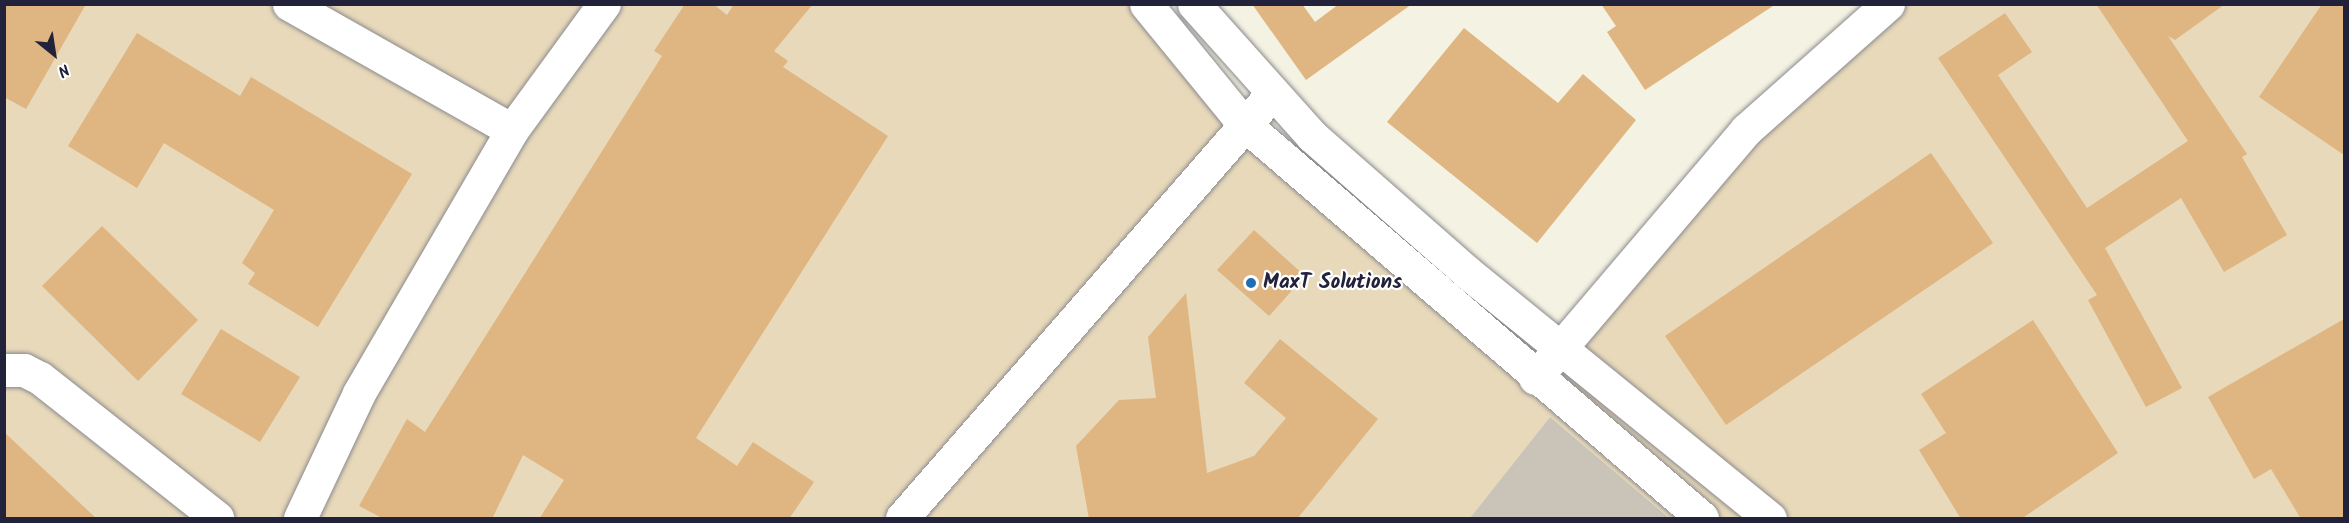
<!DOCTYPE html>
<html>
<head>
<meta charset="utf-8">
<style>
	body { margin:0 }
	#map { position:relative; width:2349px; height:523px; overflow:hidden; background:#f4f2e2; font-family:Kalam,sans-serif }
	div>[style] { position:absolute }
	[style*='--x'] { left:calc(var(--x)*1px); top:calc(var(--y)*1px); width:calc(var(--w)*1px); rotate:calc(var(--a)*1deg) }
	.built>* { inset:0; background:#e8d9ba }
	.industrial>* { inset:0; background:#c9c3b8 }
	.building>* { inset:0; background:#dfb581 }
	.roads { filter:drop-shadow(0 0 2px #8b8a8e) drop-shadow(0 0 2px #8b8a8e) }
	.minor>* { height:33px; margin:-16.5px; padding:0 16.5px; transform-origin:16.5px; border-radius:16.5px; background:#fff }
	.major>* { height:33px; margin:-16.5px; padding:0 16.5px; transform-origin:16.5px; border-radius:16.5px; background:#fff }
	.dots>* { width:16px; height:16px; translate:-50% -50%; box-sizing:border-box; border:3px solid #fff; border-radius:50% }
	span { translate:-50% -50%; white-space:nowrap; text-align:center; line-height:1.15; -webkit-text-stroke:4.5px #fff; paint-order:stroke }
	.poi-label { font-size:21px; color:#22223b; font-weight:700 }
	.left { translate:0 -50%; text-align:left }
	.frame { position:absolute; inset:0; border:6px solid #22223b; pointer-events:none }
	.north { position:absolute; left:24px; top:24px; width:60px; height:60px; -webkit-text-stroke:4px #fff; paint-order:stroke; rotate:150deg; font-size:16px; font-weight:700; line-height:24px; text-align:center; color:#22223b }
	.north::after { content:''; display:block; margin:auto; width:21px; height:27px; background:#22223b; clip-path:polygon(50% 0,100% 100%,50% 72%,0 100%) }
</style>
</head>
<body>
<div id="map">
	<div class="built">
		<div style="clip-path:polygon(4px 5px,1146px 5px,1188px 60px,1535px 378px,1888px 5px,2344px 5px,2344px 518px,1669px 518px,1550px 417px,1470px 518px,5px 518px)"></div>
	</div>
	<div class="industrial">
		<div style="clip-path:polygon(1550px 417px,1669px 518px,1470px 518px)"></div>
	</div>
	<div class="building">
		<div style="clip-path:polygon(4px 4px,86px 4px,26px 109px,4px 97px)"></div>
		<div style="clip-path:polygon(685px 4px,713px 4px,727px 15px,734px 4px,813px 4px,774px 51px,788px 61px,783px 67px,888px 136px,696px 438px,737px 466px,753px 442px,814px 482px,789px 519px,539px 519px,564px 480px,523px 455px,492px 519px,384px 519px,359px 506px,407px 419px,425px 432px,662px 56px,654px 51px)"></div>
		<div style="clip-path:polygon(1252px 4px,1302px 4px,1315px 22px,1339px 4px,1412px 4px,1306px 80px)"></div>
		<div style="clip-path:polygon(1601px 4px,1776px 4px,1645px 90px,1607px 32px,1616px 26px)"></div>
		<div style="clip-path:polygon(2096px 4px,2225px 4px,2175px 40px,2168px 36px,2247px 154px,2242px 157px,2287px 235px,2224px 272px,2181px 198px,2105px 248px,2182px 388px,2146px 407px,2088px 300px,2097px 295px,1938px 58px,2005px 13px,2032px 52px,1998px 75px,2087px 208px,2188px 141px)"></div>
		<div style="clip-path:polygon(2322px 4px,2344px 4px,2344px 155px,2259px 97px)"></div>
		<div style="clip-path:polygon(1464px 28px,1558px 103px,1583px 74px,1636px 120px,1537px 243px,1387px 122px)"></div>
		<div style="clip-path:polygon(137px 33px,240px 96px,251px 77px,412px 174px,318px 327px,248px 284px,255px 273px,242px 263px,274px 210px,164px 143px,137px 188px,68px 146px)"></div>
		<div style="clip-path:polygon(1931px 153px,1993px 243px,1726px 425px,1665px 336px)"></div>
		<div style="clip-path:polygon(102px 226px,198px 320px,138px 381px,42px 286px)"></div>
		<div style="clip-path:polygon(1254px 230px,1305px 276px,1269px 316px,1217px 270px)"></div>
		<div style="clip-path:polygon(1186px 293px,1207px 473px,1254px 456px,1286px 418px,1244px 383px,1280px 339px,1378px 419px,1297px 519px,1089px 519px,1076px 446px,1119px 400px,1156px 398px,1148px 337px)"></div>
		<div style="clip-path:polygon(2344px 319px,2344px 519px,2301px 519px,2271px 469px,2254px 479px,2208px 397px)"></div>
		<div style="clip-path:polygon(2033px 320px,2118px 453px,2021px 519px,1961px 519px,1919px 450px,1946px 433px,1921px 394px)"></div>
		<div style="clip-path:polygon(221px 329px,300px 377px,260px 442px,181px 394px)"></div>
		<div style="clip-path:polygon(4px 432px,97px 519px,4px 519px)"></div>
	</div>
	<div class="roads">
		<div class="minor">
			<div style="--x:289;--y:4;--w:256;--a:29.5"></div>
			<div style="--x:4;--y:370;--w:20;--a:0"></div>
			<div style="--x:24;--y:370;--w:18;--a:27"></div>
			<div style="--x:40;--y:378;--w:226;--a:38.3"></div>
			<div style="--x:1535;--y:378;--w:326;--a:-49.6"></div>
			<div style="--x:1746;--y:130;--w:190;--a:-41.6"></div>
			<div style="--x:300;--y:518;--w:138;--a:-64.7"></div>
			<div style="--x:359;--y:393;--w:304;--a:-59.8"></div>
			<div style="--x:512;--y:130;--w:156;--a:-53.9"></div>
			<div style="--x:902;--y:518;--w:561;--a:-48.9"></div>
		</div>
		<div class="major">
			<div style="--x:1146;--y:4;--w:155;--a:50.8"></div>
			<div style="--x:1244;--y:124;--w:604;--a:40.7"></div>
			<div style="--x:1194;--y:4;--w:177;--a:48.2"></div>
			<div style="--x:1312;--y:136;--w:208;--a:41.3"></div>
			<div style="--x:1468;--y:273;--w:389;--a:39.1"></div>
		</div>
	</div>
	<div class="dots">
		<div style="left:1251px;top:283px;background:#1f6fb2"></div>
	</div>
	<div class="poi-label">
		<span class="left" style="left:1263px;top:283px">MaxT Solutions</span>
	</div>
	<div class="frame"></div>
	<div class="north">N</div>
</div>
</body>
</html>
